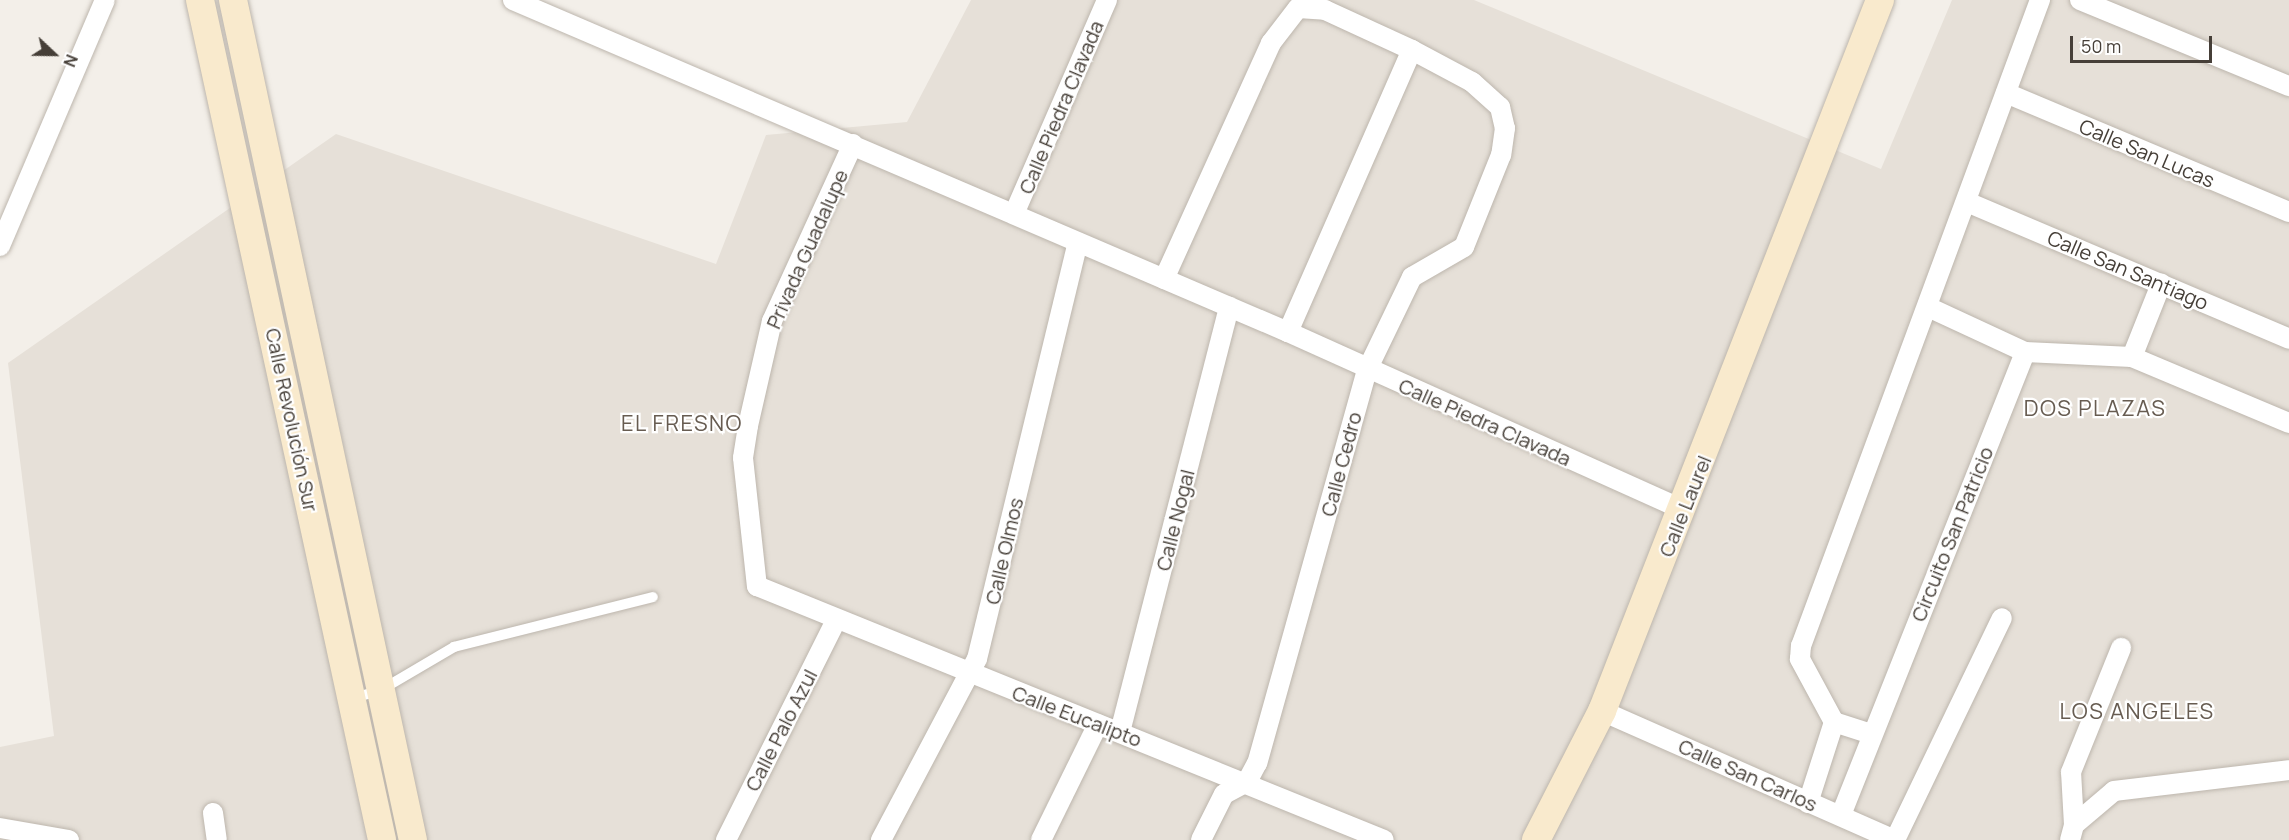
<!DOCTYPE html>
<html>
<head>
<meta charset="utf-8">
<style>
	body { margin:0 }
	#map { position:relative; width:2289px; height:840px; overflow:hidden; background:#f3efe9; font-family:Manrope,sans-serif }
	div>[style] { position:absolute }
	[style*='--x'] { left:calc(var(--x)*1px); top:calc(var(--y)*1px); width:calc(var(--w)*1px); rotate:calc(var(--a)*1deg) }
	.residential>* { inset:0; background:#e6e0d8 }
	.roads { filter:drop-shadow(0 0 2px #bdb6ad) drop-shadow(0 0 2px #bdb6ad) }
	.lane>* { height:10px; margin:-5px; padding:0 5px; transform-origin:5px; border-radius:5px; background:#fff }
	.street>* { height:20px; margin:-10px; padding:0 10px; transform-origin:10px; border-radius:10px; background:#fff }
	.secondary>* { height:28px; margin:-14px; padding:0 14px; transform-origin:14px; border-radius:14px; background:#f9eacd }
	span { translate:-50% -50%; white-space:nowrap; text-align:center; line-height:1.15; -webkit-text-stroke:4.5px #fff; paint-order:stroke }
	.street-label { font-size:20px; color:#463f38 }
	.quarter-label { font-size:22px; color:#675c51; letter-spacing:1.5px }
	.north { position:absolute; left:24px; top:24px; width:60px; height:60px; -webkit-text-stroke:4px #fff; paint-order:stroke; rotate:112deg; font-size:16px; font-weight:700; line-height:24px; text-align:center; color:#463f38 }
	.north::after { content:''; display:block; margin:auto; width:21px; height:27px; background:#463f38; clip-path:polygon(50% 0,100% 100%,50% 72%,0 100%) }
	.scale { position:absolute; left:2070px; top:36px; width:142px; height:27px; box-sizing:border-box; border:3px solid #463f38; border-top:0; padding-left:8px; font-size:18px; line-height:21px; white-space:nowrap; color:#463f38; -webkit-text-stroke:4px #fff; paint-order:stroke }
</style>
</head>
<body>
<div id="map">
	<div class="residential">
		<div style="clip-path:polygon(971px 0,1474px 0,1881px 169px,1952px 0,2289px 0,2289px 840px,0 840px,0 747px,54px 736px,8px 363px,336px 134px,716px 264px,766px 135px,907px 122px)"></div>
	</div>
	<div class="roads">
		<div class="lane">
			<div style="--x:351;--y:699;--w:31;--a:-17"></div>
			<div style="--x:381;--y:690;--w:85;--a:-30.5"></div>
			<div style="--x:454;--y:647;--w:205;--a:-14.1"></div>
		</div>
		<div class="street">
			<div style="--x:513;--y:0;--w:843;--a:23.19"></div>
			<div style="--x:1288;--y:332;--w:434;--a:24.2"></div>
			<div style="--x:2080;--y:0;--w:226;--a:22.4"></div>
			<div style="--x:2006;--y:93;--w:307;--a:22.8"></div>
			<div style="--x:853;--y:144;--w:195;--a:114.6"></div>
			<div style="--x:772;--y:321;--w:108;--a:102.9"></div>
			<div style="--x:748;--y:426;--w:32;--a:99"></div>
			<div style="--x:743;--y:458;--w:129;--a:83.8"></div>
			<div style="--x:757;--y:586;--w:676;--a:22.05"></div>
			<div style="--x:1967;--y:202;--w:350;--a:23"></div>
			<div style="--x:1014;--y:214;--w:233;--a:-66.5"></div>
			<div style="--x:0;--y:246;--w:267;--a:-66.9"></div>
			<div style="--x:1164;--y:279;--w:259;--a:-65.6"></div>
			<div style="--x:1271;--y:43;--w:44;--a:-52.4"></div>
			<div style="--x:1298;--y:8;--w:27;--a:4"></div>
			<div style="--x:1325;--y:10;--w:96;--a:24.7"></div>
			<div style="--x:1412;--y:50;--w:68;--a:28.1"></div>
			<div style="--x:1472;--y:82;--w:38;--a:42"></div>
			<div style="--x:1500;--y:107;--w:22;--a:77"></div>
			<div style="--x:1505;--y:128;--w:27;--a:98"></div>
			<div style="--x:1501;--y:155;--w:99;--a:111.9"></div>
			<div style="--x:1464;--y:247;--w:60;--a:150"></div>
			<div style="--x:1412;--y:277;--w:103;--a:115.8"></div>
			<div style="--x:1367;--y:370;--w:408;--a:105.6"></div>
			<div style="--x:1257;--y:763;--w:21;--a:118"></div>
			<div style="--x:1247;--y:782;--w:26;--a:152"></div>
			<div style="--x:1224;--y:794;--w:51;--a:116.6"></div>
			<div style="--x:1928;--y:307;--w:107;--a:24.9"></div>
			<div style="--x:2025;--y:352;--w:107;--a:2.7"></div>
			<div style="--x:2132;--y:357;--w:170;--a:22.8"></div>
			<div style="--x:1288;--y:332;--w:308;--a:-66.3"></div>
			<div style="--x:2132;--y:357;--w:79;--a:-68.3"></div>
			<div style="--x:1602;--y:711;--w:319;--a:23.8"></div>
			<div style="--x:1834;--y:722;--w:40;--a:18"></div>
			<div style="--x:1120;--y:732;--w:439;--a:-75.6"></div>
			<div style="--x:1808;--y:803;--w:85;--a:-72.2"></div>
			<div style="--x:1834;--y:722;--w:72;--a:-118.4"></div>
			<div style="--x:1800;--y:659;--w:13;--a:-86"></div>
			<div style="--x:1801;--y:646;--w:689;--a:-69.7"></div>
			<div style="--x:213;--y:813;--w:27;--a:82"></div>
			<div style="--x:1841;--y:815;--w:498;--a:-68.3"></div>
			<div style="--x:2074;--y:825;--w:52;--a:-40.4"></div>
			<div style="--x:2114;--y:791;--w:176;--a:-6.8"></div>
			<div style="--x:0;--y:828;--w:70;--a:9.9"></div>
			<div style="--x:726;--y:840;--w:246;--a:-63.4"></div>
			<div style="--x:881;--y:840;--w:205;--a:-62.1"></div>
			<div style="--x:977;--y:659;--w:428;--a:-76.4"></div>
			<div style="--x:1041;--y:840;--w:129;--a:-63.8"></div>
			<div style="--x:1895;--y:840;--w:246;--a:-64.3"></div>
			<div style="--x:2070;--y:840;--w:16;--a:-75"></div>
			<div style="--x:2074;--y:825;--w:53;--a:-93.2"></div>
			<div style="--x:2071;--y:772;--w:134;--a:-68"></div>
		</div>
		<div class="secondary">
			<div style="--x:200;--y:0;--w:859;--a:77.77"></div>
			<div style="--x:233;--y:0;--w:859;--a:77.91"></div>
			<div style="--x:1536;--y:840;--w:145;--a:-62.9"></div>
			<div style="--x:1602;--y:711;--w:763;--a:-68.64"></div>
		</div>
	</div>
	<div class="street-label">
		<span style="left:1061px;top:107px;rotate:-67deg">Calle Piedra Clavada</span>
		<span style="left:2147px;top:153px;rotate:23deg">Calle San Lucas</span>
		<span style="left:807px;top:249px;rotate:-66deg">Privada Guadalupe</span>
		<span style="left:2128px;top:270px;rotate:23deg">Calle San Santiago</span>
		<span style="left:292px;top:420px;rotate:78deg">Calle Revolución Sur</span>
		<span style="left:1485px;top:422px;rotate:24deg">Calle Piedra Clavada</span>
		<span style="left:1341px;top:464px;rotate:-75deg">Calle Cedro</span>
		<span style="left:1685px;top:506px;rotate:-68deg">Calle Laurel</span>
		<span style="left:1175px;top:520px;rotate:-76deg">Calle Nogal</span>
		<span style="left:1952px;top:534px;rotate:-68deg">Circuito San Patricio</span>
		<span style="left:1004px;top:551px;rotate:-77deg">Calle Olmos</span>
		<span style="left:1077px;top:716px;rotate:21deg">Calle Eucalipto</span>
		<span style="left:781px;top:730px;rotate:-63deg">Calle Palo Azul</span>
		<span style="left:1748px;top:775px;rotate:24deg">Calle San Carlos</span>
	</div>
	<div class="quarter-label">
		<span style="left:2095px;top:409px">DOS PLAZAS</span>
		<span style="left:682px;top:424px">EL FRESNO</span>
		<span style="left:2137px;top:712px">LOS ANGELES</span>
	</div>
	<div class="north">N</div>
	<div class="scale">50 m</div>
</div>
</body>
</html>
